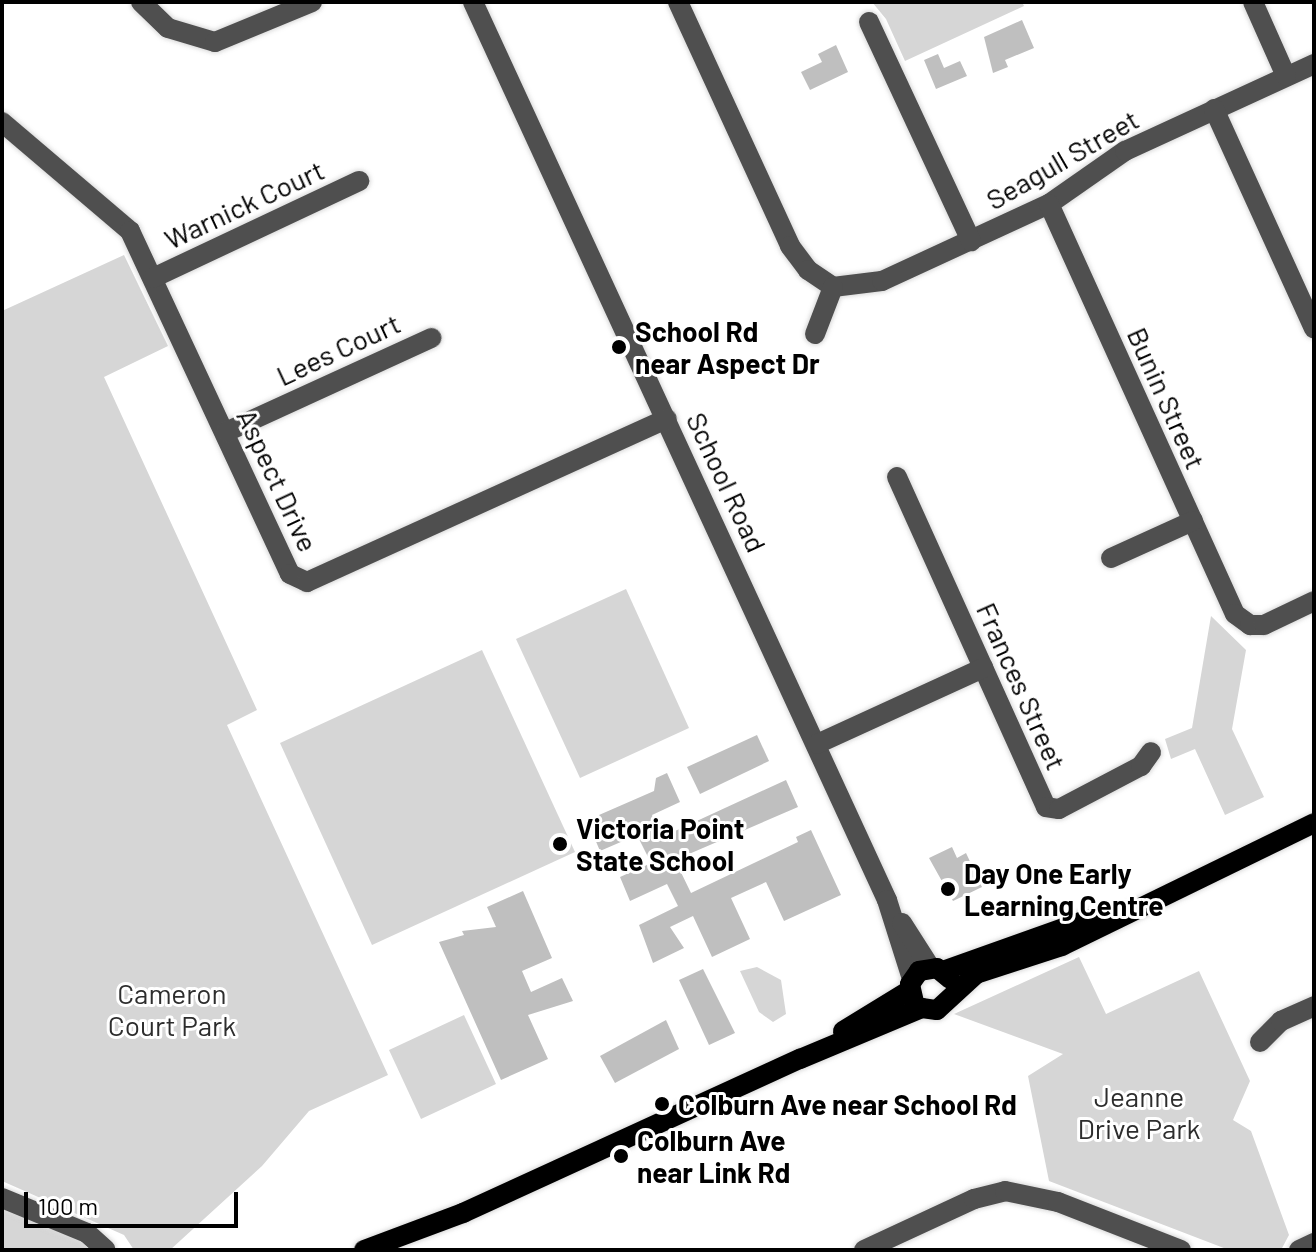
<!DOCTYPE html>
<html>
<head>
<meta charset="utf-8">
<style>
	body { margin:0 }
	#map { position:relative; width:1316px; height:1252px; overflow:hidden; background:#fff; font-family:Barlow,sans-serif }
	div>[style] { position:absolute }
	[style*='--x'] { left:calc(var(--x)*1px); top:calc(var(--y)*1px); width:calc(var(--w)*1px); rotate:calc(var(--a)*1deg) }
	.green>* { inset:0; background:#d6d6d6 }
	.building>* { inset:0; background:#bfbfbf }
	.roads { filter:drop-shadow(0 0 2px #dbdbdb) drop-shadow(0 0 2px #dbdbdb) }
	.minor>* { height:20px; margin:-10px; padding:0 10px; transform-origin:10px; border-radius:10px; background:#4f4f4f }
	.major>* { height:20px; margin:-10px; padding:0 10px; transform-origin:10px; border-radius:10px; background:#000 }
	.dots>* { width:22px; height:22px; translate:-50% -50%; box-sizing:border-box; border:4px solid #fff; border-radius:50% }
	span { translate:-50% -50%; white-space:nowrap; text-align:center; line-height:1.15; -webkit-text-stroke:6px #fff; paint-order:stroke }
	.street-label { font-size:28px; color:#000 }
	.poi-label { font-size:28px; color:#000; font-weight:700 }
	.left { translate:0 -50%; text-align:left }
	.park-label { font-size:28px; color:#2d2d2d }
	.frame { position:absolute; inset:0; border:4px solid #000; pointer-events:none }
	.scale { position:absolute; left:24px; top:1192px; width:214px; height:36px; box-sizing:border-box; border:4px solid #000; border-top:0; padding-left:10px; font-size:24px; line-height:28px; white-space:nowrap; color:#000; -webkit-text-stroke:6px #fff; paint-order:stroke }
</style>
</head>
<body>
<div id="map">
	<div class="green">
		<div style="clip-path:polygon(872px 2px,1022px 2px,1024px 6px,905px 61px,886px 19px)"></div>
		<div style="clip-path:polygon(124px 255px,168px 346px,104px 377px,257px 710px,227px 725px,388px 1075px,309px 1111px,262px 1166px,170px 1250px,134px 1250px,124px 1235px,2px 1181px,2px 311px)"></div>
		<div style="clip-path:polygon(626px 589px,689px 728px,580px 778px,516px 639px)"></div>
		<div style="clip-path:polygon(1211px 616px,1246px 650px,1232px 729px,1264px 797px,1225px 815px,1195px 749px,1171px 759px,1165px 739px,1192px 728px)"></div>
		<div style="clip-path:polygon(482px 650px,575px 852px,372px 945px,280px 743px)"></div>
		<div style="clip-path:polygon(1079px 957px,1106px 1014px,1199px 971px,1250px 1081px,1233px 1120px,1251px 1131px,1289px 1235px,1281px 1250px,1229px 1250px,1049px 1181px,1028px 1076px,1063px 1054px,954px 1014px)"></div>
		<div style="clip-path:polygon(757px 967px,781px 980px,786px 1014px,773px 1022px,759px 1012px,740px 971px)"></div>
		<div style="clip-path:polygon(464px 1015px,496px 1084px,421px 1119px,389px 1050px)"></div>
		<div style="clip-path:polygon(2px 1206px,79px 1237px,89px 1250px,2px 1250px)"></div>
	</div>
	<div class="building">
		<div style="clip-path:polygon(1022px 20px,1034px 48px,1005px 60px,1008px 67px,993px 73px,984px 37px)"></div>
		<div style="clip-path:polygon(836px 45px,848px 72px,810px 90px,801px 72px,822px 62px,818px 54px)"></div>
		<div style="clip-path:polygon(938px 54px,944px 68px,960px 61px,967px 76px,936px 89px,924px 60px)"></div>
		<div style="clip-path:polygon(757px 735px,769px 761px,700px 794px,687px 767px)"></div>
		<div style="clip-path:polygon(667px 773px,680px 802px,652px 815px,662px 837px,786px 780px,798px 807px,675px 860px,691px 893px,798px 842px,796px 837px,811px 830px,841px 895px,784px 921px,766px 882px,731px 898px,750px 939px,712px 957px,693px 916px,670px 927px,684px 948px,653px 963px,639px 925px,678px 906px,667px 884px,630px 901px,620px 877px,651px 863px,637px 835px,600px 851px,589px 825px,601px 820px,599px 815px,654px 791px,656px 778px)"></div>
		<div style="clip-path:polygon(952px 847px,957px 858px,966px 853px,982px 887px,953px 901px,929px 858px)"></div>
		<div style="clip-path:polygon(523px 891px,552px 958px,522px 971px,531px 992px,562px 978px,573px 1001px,528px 1015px,548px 1059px,501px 1080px,439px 942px,464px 935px,462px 931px,496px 927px,487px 907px)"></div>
		<div style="clip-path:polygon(703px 969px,735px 1033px,709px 1045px,679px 980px)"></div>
		<div style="clip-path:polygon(666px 1020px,679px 1049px,615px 1083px,600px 1056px)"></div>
	</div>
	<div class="roads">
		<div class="minor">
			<div style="--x:141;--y:2;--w:37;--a:44"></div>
			<div style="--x:168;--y:28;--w:49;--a:16.6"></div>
			<div style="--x:215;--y:42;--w:105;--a:-22.4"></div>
			<div style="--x:473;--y:2;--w:989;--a:65.25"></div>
			<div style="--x:887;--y:900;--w:83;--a:72.4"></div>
			<div style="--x:678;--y:2;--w:268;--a:65.3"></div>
			<div style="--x:790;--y:246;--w:30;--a:53"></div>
			<div style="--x:808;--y:270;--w:30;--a:34"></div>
			<div style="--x:833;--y:287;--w:49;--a:-7"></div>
			<div style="--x:882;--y:281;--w:184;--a:-24.8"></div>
			<div style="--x:1049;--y:204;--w:93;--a:-34.9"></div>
			<div style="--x:1125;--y:151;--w:208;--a:-24.7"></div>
			<div style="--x:1253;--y:2;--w:81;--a:66"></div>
			<div style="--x:869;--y:22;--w:242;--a:65"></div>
			<div style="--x:1214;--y:109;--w:241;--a:65.5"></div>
			<div style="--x:2;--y:122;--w:168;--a:40.4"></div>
			<div style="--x:130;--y:231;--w:378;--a:65"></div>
			<div style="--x:290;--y:574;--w:19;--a:25"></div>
			<div style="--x:307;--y:582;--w:395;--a:-24.4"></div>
			<div style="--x:1049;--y:204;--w:450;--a:65.6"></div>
			<div style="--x:1235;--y:614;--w:19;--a:36"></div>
			<div style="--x:1250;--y:625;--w:14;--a:0"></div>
			<div style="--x:1264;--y:625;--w:55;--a:-25.6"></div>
			<div style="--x:153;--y:278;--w:228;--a:-25.2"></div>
			<div style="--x:815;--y:334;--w:50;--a:-69"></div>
			<div style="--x:226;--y:432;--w:226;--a:-24.6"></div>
			<div style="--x:897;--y:477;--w:362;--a:65.7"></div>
			<div style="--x:1046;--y:807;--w:13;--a:9"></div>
			<div style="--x:1059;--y:809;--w:93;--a:-27.7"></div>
			<div style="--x:1141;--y:766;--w:17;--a:-54"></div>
			<div style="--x:1111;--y:558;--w:90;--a:-24.3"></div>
			<div style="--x:817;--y:744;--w:183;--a:-24.6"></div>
			<div style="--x:902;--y:923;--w:52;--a:57.5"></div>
			<div style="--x:1260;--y:1042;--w:30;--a:-45"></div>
			<div style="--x:1281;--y:1021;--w:36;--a:-24"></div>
			<div style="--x:2;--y:1198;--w:92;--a:22.4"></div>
			<div style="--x:87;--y:1233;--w:25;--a:42"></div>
			<div style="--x:864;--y:1250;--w:121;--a:-24.9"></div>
			<div style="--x:974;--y:1199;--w:32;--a:-14"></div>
			<div style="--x:1005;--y:1191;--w:54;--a:11.7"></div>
			<div style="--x:1058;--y:1202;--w:132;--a:21.3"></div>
			<div style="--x:1299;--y:1250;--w:17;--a:-25"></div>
		</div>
		<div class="major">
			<div style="--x:943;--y:971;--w:155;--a:-19.6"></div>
			<div style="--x:914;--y:1002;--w:18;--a:-103"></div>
			<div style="--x:910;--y:984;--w:16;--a:-55"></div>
			<div style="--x:919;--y:971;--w:18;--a:-9"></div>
			<div style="--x:937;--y:968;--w:17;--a:40"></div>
			<div style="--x:843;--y:1031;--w:79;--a:-31.5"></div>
			<div style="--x:364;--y:1250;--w:106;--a:-20.5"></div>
			<div style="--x:463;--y:1213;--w:371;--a:-24.6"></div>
			<div style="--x:800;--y:1059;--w:132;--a:-22.7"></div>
			<div style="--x:922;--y:1008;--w:15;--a:8"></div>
			<div style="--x:937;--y:1010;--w:53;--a:-42.7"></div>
			<div style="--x:976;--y:974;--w:90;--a:-18"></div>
			<div style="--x:1062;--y:946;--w:280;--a:-26"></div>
		</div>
	</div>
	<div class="dots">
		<div style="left:619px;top:347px;background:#000"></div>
		<div style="left:560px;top:844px;background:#000"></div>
		<div style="left:948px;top:889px;background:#000"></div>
		<div style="left:662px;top:1104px;background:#000"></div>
		<div style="left:621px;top:1156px;background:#000"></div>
	</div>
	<div class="street-label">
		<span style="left:1062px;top:159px;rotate:-30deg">Seagull Street</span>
		<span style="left:244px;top:204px;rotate:-25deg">Warnick Court</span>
		<span style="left:338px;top:349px;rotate:-25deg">Lees Court</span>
		<span style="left:1167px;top:398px;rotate:66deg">Bunin Street</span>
		<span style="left:278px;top:480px;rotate:65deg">Aspect Drive</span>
		<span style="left:727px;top:482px;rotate:65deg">School Road</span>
		<span style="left:1022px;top:686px;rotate:66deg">Frances Street</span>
	</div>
	<div class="poi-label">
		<span class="left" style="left:635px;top:347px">School Rd<br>near Aspect Dr</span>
		<span class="left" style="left:576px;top:844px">Victoria Point<br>State School</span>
		<span class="left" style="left:964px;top:889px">Day One Early<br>Learning Centre</span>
		<span class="left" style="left:678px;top:1104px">Colburn Ave near School Rd</span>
		<span class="left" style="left:637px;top:1156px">Colburn Ave<br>near Link Rd</span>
	</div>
	<div class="park-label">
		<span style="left:172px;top:1009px">Cameron<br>Court Park</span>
		<span style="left:1139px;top:1112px">Jeanne<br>Drive Park</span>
	</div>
	<div class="frame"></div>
	<div class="scale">100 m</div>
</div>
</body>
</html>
